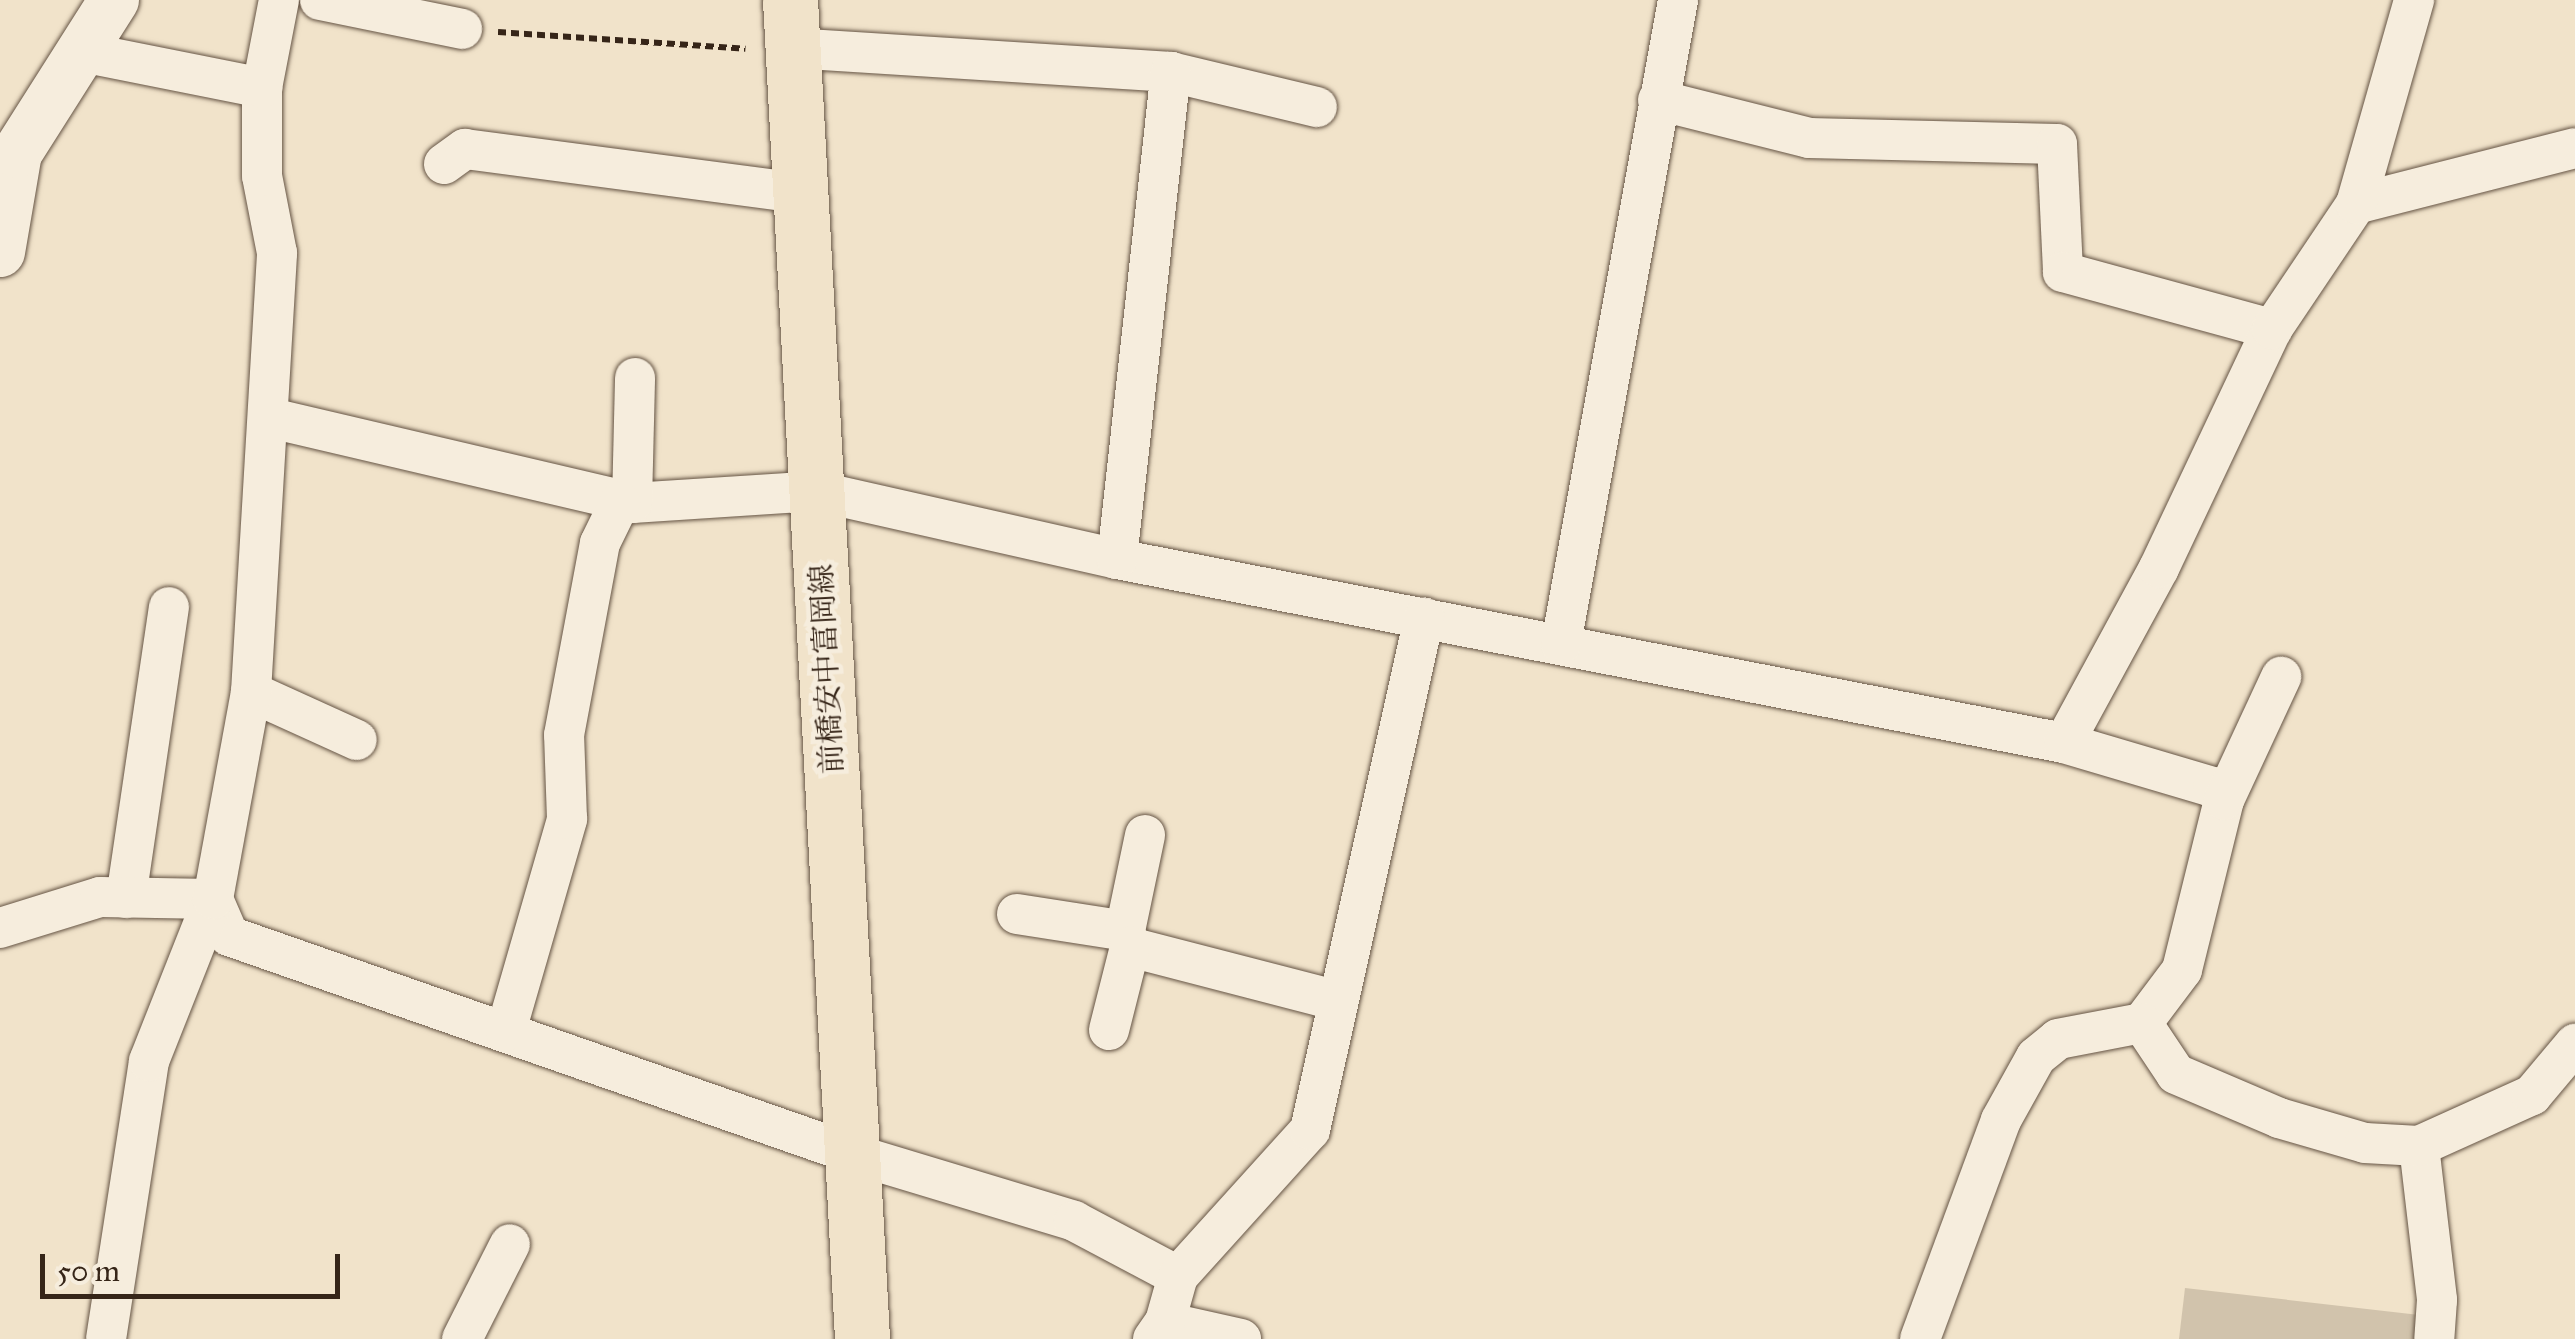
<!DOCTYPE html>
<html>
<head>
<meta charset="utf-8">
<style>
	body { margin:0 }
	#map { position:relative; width:2575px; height:1339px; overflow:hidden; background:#f1e3ca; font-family:"IM FELL Great Primer","Noto Serif JP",serif }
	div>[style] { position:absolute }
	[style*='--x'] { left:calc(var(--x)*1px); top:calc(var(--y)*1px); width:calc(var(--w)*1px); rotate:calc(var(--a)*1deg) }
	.green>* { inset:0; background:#d1c3ac }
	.path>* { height:6px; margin-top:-3px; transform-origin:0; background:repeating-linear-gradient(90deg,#362518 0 8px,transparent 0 13px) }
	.roads { filter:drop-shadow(0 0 2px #655444) drop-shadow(0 0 2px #655444) }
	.minor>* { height:40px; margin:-20px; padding:0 20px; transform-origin:20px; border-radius:20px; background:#f6eddd }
	.tertiary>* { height:50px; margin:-25px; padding:0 25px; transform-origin:25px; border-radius:25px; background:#f6eddd }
	.primary>* { height:55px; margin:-27.5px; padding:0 27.5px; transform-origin:27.5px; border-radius:27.5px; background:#f1e3ca }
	span { translate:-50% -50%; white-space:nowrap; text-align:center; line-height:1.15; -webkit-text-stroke:9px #f6eddd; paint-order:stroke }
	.street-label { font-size:30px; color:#362518 }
	.scale { position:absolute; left:40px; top:1254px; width:300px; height:45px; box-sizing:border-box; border:5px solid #362518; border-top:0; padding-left:12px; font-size:30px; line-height:35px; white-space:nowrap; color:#362518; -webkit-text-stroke:8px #f6eddd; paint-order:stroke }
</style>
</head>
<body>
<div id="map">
	<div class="green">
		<div style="clip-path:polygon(2185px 1288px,2428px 1316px,2426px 1339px,2179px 1339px)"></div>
	</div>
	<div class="path">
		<div style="--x:498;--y:32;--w:248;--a:3.9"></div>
	</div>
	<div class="roads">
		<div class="minor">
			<div style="--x:320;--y:0;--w:145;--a:11.5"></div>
			<div style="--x:791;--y:48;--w:381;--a:3.6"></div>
			<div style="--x:1171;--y:72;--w:150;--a:13.5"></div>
			<div style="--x:82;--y:52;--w:184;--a:11.3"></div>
			<div style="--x:1658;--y:100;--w:156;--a:14.1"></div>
			<div style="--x:1809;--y:138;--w:248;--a:1.4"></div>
			<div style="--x:2057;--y:144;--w:128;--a:87.3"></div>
			<div style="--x:2063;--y:272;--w:217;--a:15.3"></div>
			<div style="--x:444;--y:164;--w:26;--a:-36"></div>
			<div style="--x:465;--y:149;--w:336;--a:7.5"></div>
			<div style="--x:2356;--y:204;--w:226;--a:-14.3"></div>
			<div style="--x:271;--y:418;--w:371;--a:13.2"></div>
			<div style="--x:632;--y:503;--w:184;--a:-3.7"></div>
			<div style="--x:816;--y:491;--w:309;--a:12.7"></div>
			<div style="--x:1117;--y:559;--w:965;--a:11"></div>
			<div style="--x:2064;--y:743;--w:155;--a:16.5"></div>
			<div style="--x:2213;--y:787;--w:17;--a:50"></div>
			<div style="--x:2224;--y:800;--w:175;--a:103.9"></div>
			<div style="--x:2182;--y:970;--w:66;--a:127"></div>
			<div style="--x:632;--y:503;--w:125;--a:-88.6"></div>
			<div style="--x:1117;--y:559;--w:490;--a:-83.7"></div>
			<div style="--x:1561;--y:644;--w:655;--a:-79.7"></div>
			<div style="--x:251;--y:692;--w:116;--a:24.4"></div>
			<div style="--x:2064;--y:743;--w:199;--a:-61.5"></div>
			<div style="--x:2159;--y:568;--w:264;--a:-64.7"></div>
			<div style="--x:2272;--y:329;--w:151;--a:-56.1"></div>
			<div style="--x:2356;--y:204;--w:212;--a:-74.1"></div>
			<div style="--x:2224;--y:800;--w:136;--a:-65.1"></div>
			<div style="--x:126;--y:898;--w:294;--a:-81.6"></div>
			<div style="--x:1017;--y:914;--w:109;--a:8.9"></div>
			<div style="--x:1125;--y:931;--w:17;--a:73"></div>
			<div style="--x:1130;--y:947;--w:212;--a:14.5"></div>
			<div style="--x:0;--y:928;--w:105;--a:-17.2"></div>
			<div style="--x:100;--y:897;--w:113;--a:1"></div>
			<div style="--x:213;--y:899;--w:40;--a:66.6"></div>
			<div style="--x:229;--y:936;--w:664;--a:19.25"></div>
			<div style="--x:856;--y:1155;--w:228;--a:16.8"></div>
			<div style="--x:1074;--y:1221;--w:118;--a:27.9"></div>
			<div style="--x:1125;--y:931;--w:98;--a:-78.2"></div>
			<div style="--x:1109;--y:1030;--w:86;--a:-75.8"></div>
			<div style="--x:506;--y:1031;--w:221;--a:-73.9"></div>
			<div style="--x:567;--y:819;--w:84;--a:-92"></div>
			<div style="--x:564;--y:735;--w:195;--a:-79.4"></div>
			<div style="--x:600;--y:543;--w:46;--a:-64"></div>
			<div style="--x:2419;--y:1146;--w:155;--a:83.3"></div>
			<div style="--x:2437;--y:1300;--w:39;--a:94"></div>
			<div style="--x:1165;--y:1322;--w:78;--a:12.6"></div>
			<div style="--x:106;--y:1339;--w:281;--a:-81.2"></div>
			<div style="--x:149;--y:1061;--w:174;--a:-68.4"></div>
			<div style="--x:213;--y:899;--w:210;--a:-79.6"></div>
			<div style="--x:251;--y:692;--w:440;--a:-86.6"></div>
			<div style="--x:277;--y:253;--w:78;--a:-101"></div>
			<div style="--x:262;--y:176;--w:88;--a:-90"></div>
			<div style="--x:262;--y:88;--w:90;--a:-79.1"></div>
			<div style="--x:462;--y:1339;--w:106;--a:-63.2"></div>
			<div style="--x:1153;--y:1339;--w:21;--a:-55"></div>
			<div style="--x:1165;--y:1322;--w:48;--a:-74.2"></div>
			<div style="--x:1178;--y:1276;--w:197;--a:-47.9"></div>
			<div style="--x:1310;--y:1130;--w:525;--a:-77.45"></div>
			<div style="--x:1920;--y:1339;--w:233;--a:-69.7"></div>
			<div style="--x:2001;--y:1120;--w:72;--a:-60.9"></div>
			<div style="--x:2036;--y:1057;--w:28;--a:-39"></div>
			<div style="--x:2058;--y:1039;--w:86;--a:-10.8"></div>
			<div style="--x:2142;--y:1023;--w:61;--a:56.3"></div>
			<div style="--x:2176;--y:1074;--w:112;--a:23.1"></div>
			<div style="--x:2279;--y:1118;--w:90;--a:16.2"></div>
			<div style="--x:2365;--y:1143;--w:54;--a:3.2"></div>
			<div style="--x:2419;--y:1146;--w:124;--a:-24.3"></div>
			<div style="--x:2532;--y:1095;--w:67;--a:-49.9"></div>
		</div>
		<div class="tertiary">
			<div style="--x:0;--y:252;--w:100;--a:-80.3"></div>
			<div style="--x:17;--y:153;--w:181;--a:-57.6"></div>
		</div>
		<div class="primary">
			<div style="--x:790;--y:0;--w:1341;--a:86.92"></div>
		</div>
	</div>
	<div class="street-label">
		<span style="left:827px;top:669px;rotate:-93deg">前橋安中富岡線</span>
	</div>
	<div class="scale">50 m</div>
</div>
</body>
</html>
